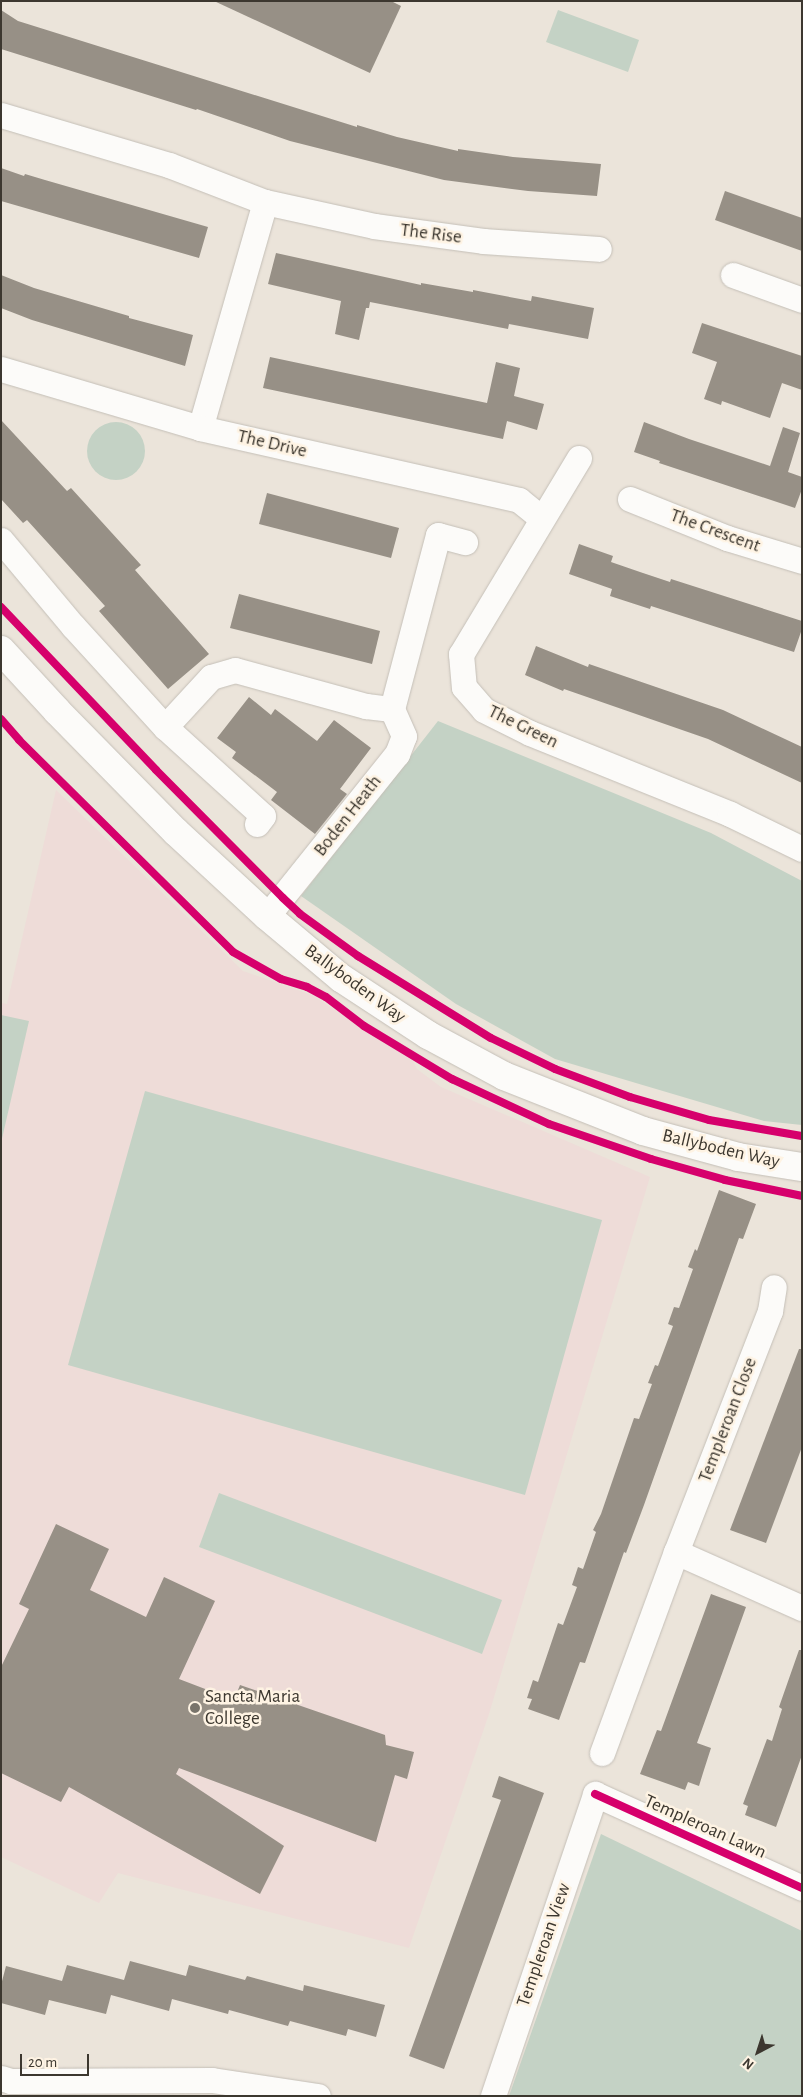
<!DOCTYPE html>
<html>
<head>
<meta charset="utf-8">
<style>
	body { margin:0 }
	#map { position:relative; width:803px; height:2097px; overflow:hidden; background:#ebe4da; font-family:"Alegreya Sans",sans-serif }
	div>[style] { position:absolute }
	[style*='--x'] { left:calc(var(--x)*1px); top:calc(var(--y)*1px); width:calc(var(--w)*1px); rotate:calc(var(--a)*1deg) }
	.education>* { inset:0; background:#eedcd8 }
	.green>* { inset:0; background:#c4d2c5 }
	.round { border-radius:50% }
	.building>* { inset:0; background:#979086 }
	.roads { filter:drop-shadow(0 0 1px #c4bfb7) drop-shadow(0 0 1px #c4bfb7) }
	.street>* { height:25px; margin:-12.5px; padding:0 12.5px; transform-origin:12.5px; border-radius:12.5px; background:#fcfbf9 }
	.secondary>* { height:28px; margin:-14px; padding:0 14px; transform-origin:14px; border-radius:14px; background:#fcfbf9 }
	.cycleway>* { height:8px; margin:-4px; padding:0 4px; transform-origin:4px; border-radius:4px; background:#d6006c }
	.dots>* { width:14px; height:14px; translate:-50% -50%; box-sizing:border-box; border:2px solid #fef3e3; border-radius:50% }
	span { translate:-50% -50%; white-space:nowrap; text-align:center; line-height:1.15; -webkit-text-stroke:5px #fef3e3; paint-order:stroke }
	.street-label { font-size:19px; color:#3c372f }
	.poi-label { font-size:19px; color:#3c372f }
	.left { translate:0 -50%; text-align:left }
	.frame { position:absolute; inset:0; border:2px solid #3c372f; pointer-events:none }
	.north { position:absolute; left:733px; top:2027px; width:50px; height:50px; -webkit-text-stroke:4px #fef3e3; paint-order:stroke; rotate:220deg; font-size:14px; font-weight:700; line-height:20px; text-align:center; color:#3c372f }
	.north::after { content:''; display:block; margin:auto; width:18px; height:22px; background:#3c372f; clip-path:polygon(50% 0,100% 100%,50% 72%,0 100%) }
	.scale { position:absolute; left:20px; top:2054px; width:69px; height:22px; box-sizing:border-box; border:2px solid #3c372f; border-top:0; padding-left:6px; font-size:15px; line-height:18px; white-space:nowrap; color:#3c372f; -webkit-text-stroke:4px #fef3e3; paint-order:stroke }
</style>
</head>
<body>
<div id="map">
	<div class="education">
		<div style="clip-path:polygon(56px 790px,243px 971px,312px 995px,413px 1061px,417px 1069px,441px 1087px,650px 1177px,489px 1714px,409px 1948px,118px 1873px,99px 1903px,1px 1857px,1px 1003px,7px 1004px)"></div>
	</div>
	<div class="green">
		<div style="clip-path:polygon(558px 10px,639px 40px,628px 72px,546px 42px)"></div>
		<div class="round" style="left:87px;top:422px;width:58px;height:58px"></div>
		<div style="clip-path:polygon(438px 721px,711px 833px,802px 881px,802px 1125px,764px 1121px,555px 1059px,456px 1004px,301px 896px)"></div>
		<div style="clip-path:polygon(1px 1015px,29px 1021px,1px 1143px)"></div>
		<div style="clip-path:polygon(145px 1091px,602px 1220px,525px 1495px,68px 1365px)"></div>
		<div style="clip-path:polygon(219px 1493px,502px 1600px,482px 1654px,199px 1547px)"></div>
		<div style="clip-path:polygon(601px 1834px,802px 1931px,802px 2096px,509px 2096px)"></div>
	</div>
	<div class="building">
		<div style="clip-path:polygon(214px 1px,391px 1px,401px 6px,370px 73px)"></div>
		<div style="clip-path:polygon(1px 10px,18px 21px,357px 127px,357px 125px,397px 137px,458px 151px,458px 149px,513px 157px,601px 164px,597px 196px,528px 191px,444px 180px,290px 141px,197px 109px,196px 110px,1px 49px)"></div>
		<div style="clip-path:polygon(1px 168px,24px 176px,25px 174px,45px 180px,208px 227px,199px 258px,1px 201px)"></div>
		<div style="clip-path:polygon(725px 191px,802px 218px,802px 251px,715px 220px)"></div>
		<div style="clip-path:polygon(276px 253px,421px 285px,421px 283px,473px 292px,473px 290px,531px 301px,532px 296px,594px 308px,588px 339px,509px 324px,508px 329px,370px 302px,369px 308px,366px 308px,359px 340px,335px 334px,341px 301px,268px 284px)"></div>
		<div style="clip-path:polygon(1px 275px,34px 288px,129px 316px,129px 318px,193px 335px,185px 366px,32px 320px,1px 308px)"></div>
		<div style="clip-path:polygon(702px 323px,802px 356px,802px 390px,782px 383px,770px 418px,722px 401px,721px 405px,704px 399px,717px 362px,692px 353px)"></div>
		<div style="clip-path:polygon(270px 357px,487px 403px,496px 362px,520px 368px,514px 396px,544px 404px,537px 430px,507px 421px,503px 439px,263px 388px)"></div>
		<div style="clip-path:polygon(1px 420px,67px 491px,71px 488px,141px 565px,135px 570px,209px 654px,168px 689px,99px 611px,105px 606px,27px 520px,23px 523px,1px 499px)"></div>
		<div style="clip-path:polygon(644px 422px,689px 439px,770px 466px,783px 427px,800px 433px,788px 472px,802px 477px,802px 489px,795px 508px,659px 463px,660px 461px,634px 452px)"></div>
		<div style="clip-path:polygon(267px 493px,399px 528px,391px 558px,259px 524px)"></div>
		<div style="clip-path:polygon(579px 544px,613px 556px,611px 562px,640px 572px,670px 582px,671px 579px,802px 621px,802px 629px,794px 652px,651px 606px,650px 609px,610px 596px,612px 589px,569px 574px)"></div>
		<div style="clip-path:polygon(239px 594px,380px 631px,372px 664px,230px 628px)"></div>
		<div style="clip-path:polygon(536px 646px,588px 667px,589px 664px,723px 710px,802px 747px,802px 783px,708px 739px,564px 689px,563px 691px,525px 675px)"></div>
		<div style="clip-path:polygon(249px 697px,271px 715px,275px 709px,317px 741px,334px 720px,371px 748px,340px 789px,347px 794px,315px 834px,271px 800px,277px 792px,232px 758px,236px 752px,217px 738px)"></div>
		<div style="clip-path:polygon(719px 1190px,756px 1204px,743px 1239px,739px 1238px,644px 1505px,626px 1553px,624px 1552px,585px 1663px,580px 1662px,559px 1720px,528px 1709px,532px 1699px,527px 1698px,533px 1680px,538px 1682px,558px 1623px,563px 1625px,577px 1587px,572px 1585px,578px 1567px,583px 1569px,596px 1532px,593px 1530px,601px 1514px,634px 1418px,639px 1419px,652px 1384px,648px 1383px,655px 1365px,658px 1366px,673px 1326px,668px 1324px,674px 1307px,679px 1308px,693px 1269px,688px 1267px,695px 1249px,697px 1251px)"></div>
		<div style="clip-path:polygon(799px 1349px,802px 1349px,802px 1447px,766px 1543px,730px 1530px)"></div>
		<div style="clip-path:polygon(56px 1524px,109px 1549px,90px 1590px,146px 1617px,164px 1577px,215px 1601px,179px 1679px,234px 1700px,240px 1685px,385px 1735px,386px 1745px,414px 1752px,407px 1779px,395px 1775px,376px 1842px,179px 1768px,176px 1774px,284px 1846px,260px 1894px,69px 1787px,61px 1802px,1px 1773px,1px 1667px,29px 1609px,19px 1604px)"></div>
		<div style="clip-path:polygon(711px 1594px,746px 1607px,697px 1743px,711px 1748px,703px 1773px,699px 1786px,688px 1782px,685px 1790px,640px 1774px,657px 1730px,661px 1731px)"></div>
		<div style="clip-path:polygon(799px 1650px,802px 1650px,802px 1755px,776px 1827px,745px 1815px,748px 1806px,743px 1804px,767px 1739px,772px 1741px,782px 1709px,779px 1707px)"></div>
		<div style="clip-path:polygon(499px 1776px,544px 1793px,444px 2069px,409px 2056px,501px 1800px,492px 1797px)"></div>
		<div style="clip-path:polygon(130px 1961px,186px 1976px,189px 1965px,245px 1980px,247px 1976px,303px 1991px,304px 1985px,385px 2005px,376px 2037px,348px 2029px,346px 2036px,290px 2021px,288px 2026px,229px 2010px,228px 2014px,172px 1999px,169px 2011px,111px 1995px,106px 2014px,49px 2000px,45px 2015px,1px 2003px,1px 1985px,6px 1966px,62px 1981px,67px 1965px,124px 1980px)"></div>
	</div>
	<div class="roads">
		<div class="street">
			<div style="--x:1;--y:115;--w:175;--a:16.6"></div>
			<div style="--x:169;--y:165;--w:103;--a:21.1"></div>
			<div style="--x:265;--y:202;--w:235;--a:106"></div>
			<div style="--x:265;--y:202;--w:112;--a:12.4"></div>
			<div style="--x:374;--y:226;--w:110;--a:7.8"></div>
			<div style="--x:483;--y:241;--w:116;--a:3.9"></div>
			<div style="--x:733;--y:275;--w:73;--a:19.9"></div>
			<div style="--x:1;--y:369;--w:208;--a:16.5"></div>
			<div style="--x:200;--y:428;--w:327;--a:12.7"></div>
			<div style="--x:519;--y:500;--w:28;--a:39"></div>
			<div style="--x:579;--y:458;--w:229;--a:121"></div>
			<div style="--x:461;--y:654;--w:33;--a:85"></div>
			<div style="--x:464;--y:687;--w:30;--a:49"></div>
			<div style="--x:484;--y:710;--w:51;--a:26.6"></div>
			<div style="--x:530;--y:733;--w:216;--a:22"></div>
			<div style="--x:730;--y:814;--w:80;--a:25.9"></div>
			<div style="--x:630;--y:499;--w:105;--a:21.9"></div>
			<div style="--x:727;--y:538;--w:78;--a:17"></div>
			<div style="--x:1;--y:540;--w:112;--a:50.1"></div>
			<div style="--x:73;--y:626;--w:137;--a:47.7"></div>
			<div style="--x:165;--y:727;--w:68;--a:-47.4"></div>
			<div style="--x:211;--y:677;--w:25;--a:-16"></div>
			<div style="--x:235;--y:670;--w:136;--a:15.4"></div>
			<div style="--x:366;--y:706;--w:26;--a:7"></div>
			<div style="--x:165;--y:727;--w:132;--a:42.2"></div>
			<div style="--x:263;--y:816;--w:10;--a:127"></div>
			<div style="--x:267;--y:916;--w:208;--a:-51.3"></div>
			<div style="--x:397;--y:754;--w:19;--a:-69"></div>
			<div style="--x:404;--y:736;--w:30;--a:-114"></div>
			<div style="--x:392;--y:709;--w:180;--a:-75.2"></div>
			<div style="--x:438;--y:535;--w:28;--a:15"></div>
			<div style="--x:676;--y:1552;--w:138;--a:24"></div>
			<div style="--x:602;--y:1753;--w:214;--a:-69.8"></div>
			<div style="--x:676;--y:1552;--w:259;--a:-68.7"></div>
			<div style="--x:770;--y:1311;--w:24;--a:-81"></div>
			<div style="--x:1;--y:2078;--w:10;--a:17"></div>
			<div style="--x:11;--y:2081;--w:201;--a:-0.3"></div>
			<div style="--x:212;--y:2080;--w:107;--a:8.6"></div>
			<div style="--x:493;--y:2096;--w:319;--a:-71.3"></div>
			<div style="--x:595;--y:1794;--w:227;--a:24.4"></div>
		</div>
		<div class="secondary">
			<div style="--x:1;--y:650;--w:83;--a:47.4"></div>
			<div style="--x:57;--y:711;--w:170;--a:45.5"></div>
			<div style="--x:176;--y:832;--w:124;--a:42.7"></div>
			<div style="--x:267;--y:916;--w:97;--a:40"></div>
			<div style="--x:341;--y:978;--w:104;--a:33.2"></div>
			<div style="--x:428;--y:1035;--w:86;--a:28.3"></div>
			<div style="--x:504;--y:1076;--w:149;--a:21.6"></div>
			<div style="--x:643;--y:1131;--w:98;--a:15.3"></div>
			<div style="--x:738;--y:1157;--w:65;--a:8.9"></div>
		</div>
	</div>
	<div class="cycleway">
		<div style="--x:1;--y:607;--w:225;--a:46.4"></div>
		<div style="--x:156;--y:770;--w:180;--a:45.2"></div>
		<div style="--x:283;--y:898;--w:23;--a:43"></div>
		<div style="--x:300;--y:914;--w:72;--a:35.9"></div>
		<div style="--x:358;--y:956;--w:156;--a:31.7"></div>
		<div style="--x:491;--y:1038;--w:71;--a:25.8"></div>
		<div style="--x:555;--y:1069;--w:80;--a:20.5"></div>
		<div style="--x:630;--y:1097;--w:82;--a:16.2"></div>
		<div style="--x:709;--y:1120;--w:94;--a:9.8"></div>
		<div style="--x:1;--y:719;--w:28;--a:49"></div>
		<div style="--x:19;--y:740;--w:301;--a:44.7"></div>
		<div style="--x:233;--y:952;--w:55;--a:29.4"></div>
		<div style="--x:281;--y:979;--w:27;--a:17"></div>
		<div style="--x:307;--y:987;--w:21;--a:28"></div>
		<div style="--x:326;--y:997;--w:48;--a:37.3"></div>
		<div style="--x:364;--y:1026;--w:103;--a:31.1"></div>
		<div style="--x:452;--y:1079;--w:107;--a:24.9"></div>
		<div style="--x:549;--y:1124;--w:108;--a:18.9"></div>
		<div style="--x:651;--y:1159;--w:77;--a:15.8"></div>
		<div style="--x:725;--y:1180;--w:79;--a:11.7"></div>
		<div style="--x:595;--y:1794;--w:227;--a:24.4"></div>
	</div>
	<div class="dots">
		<div style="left:195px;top:1708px;background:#79746b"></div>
	</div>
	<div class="street-label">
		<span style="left:431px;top:234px;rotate:7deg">The Rise</span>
		<span style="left:272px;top:444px;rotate:13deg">The Drive</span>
		<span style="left:715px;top:531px;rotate:20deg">The Crescent</span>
		<span style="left:523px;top:727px;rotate:26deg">The Green</span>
		<span style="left:348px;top:816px;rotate:-52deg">Boden Heath</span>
		<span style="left:355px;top:984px;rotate:36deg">Ballyboden Way</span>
		<span style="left:721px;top:1149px;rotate:13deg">Ballyboden Way</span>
		<span style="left:728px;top:1420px;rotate:-69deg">Templeroan Close</span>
		<span style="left:705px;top:1827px;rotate:24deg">Templeroan Lawn</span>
		<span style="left:544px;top:1945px;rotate:-71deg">Templeroan View</span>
	</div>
	<div class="poi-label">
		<span class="left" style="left:205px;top:1708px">Sancta Maria<br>College</span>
	</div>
	<div class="frame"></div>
	<div class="north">N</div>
	<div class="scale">20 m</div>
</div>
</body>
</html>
